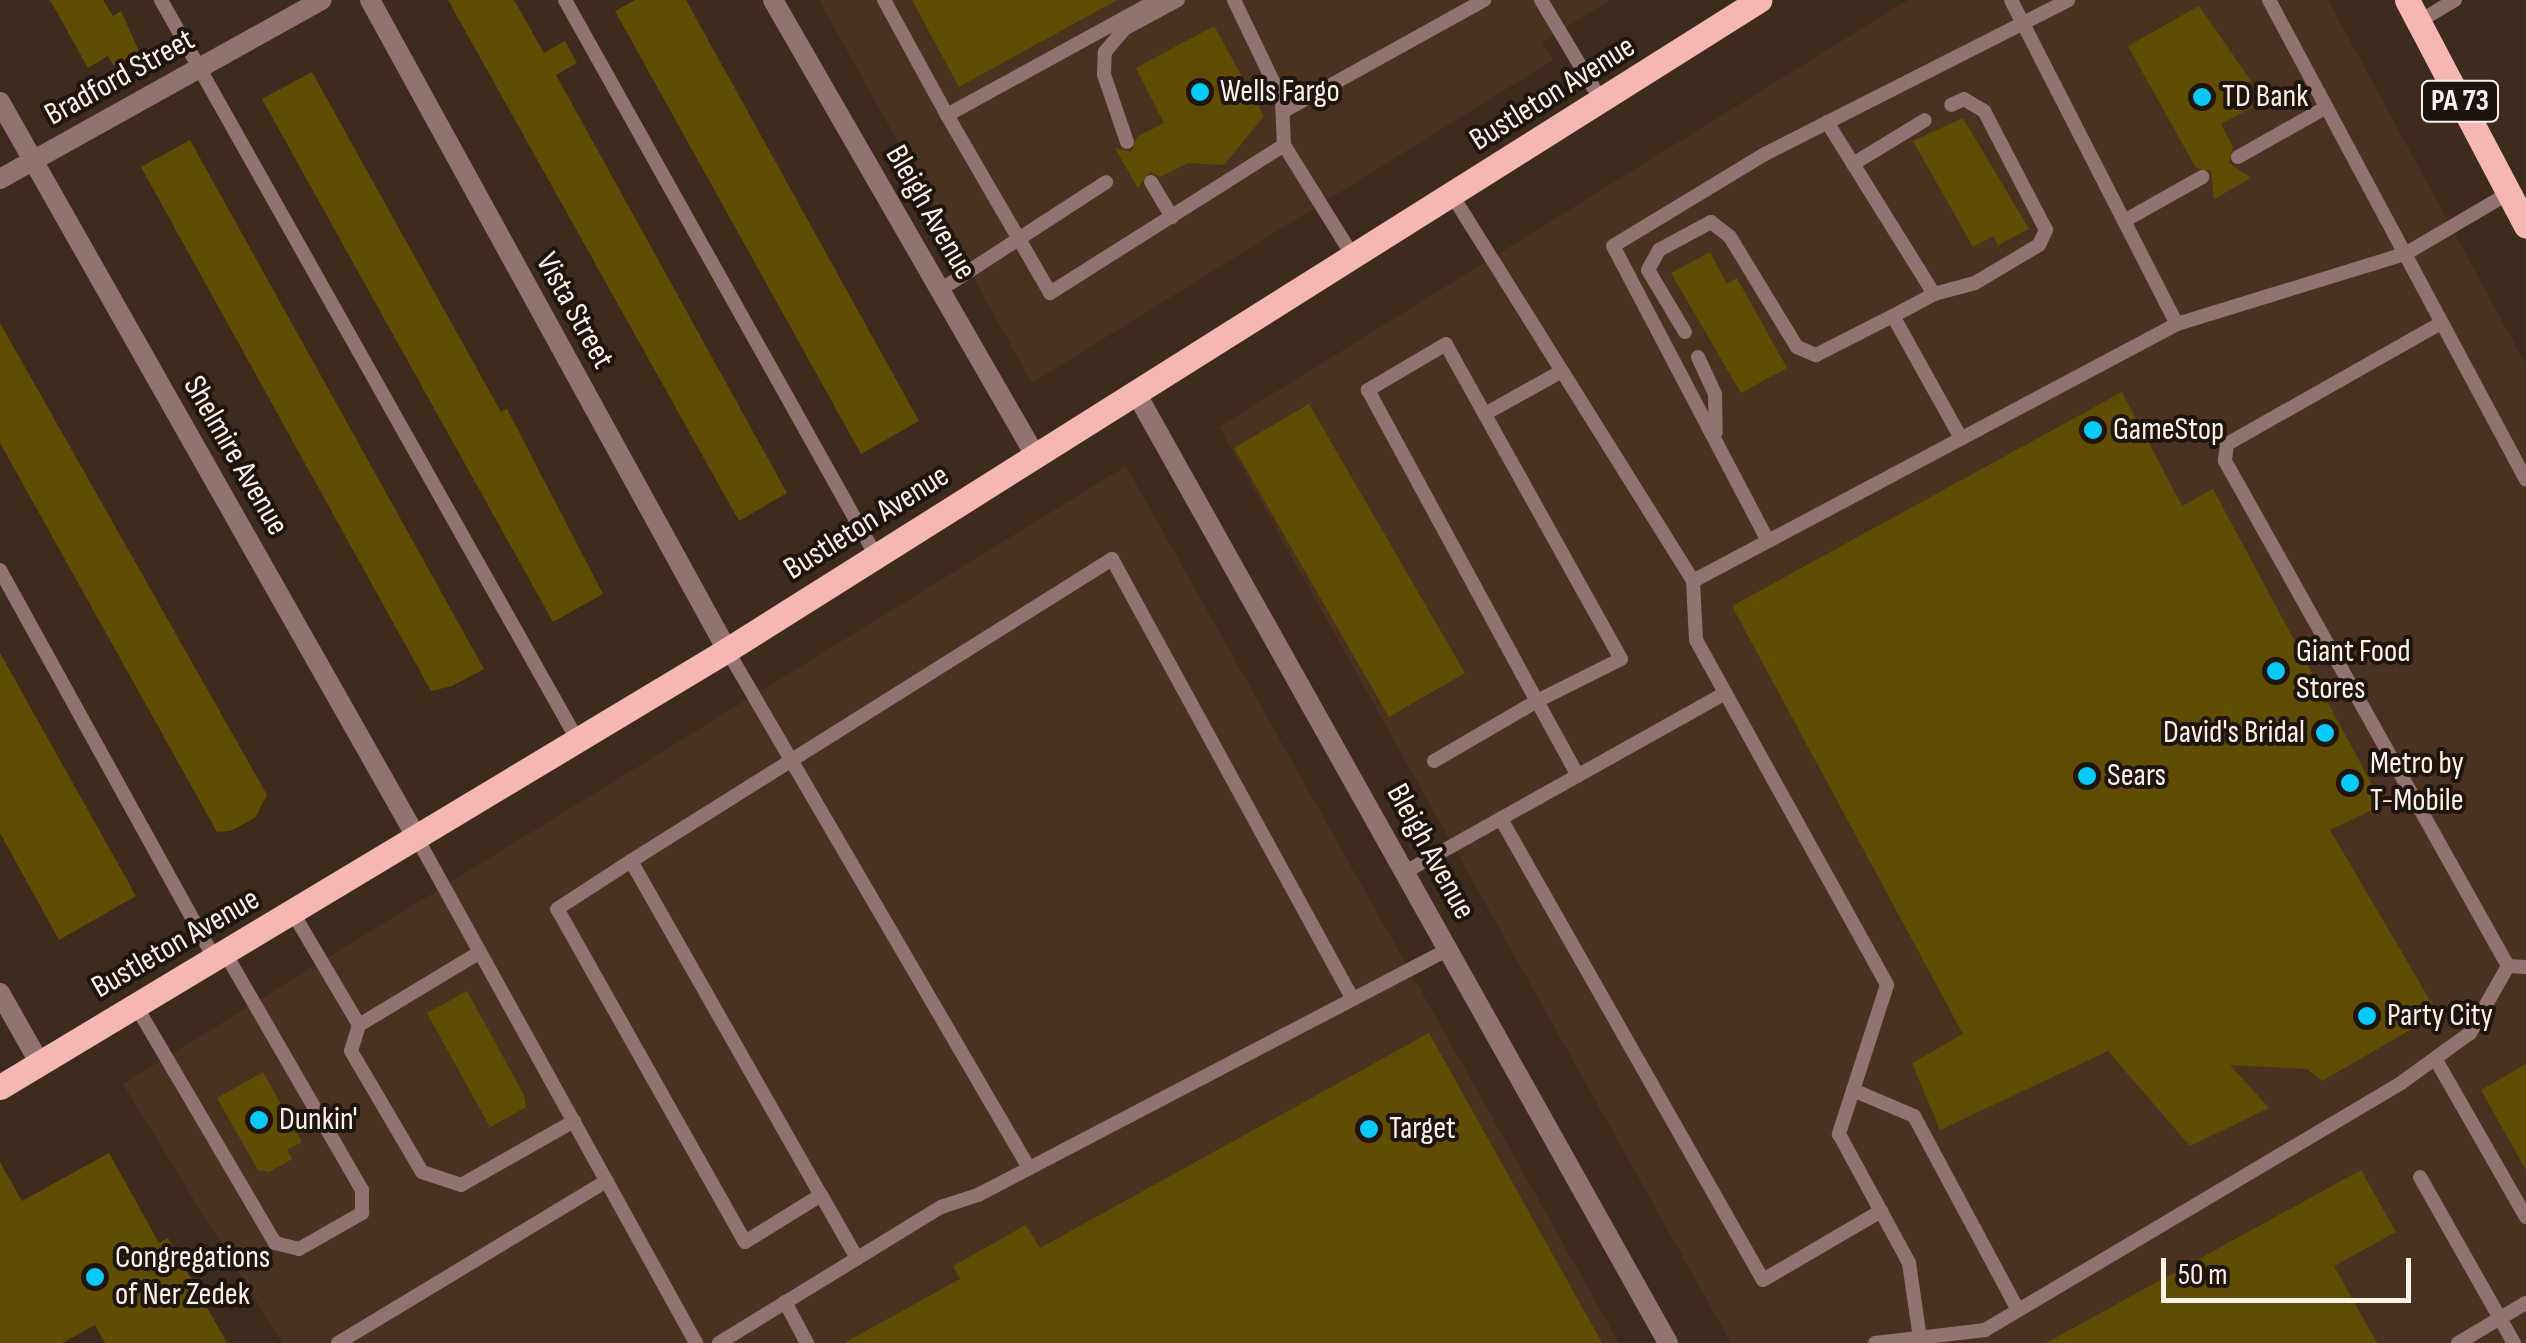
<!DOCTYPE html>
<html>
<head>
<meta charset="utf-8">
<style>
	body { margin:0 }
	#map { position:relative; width:2526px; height:1343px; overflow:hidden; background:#3d2b1d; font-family:"Sofia Sans Condensed",sans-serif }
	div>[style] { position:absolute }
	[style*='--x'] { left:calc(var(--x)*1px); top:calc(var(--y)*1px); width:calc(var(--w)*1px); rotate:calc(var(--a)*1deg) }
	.built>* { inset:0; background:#4b3220 }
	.building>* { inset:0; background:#614c03 }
	.lane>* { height:14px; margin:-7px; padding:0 7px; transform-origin:7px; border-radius:7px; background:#927371 }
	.street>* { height:20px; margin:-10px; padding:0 10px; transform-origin:10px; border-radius:10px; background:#927371 }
	.primary>* { height:25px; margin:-12.5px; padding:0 12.5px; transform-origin:12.5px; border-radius:12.5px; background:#f5b7b2 }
	.dots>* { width:28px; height:28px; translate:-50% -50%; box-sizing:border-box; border:5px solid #1e150f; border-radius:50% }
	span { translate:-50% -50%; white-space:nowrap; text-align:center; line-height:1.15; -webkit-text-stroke:8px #1e150f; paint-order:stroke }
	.shield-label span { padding:2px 8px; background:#1e150f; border:2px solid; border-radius:8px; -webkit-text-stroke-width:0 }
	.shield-label { font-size:30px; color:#fef1e8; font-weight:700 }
	.street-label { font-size:32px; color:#fef1e8 }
	.poi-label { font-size:32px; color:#fef1e8 }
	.left { translate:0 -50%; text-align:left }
	.right { translate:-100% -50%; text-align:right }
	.scale { position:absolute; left:2161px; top:1258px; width:250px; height:45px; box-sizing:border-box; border:5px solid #fef1e8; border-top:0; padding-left:12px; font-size:30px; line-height:35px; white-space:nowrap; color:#fef1e8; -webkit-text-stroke:8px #1e150f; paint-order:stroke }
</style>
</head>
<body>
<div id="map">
	<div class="built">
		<div style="clip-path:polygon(819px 0,1610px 0,1542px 42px,1553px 60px,1032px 383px)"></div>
		<div style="clip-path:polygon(1908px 0,2328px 0,2526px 365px,2526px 1343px,1731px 1343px,1219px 427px)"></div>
		<div style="clip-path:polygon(1126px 466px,1619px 1343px,282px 1343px,123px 1084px)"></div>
	</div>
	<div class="building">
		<div style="clip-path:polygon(50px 0,103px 0,113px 16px,121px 11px,139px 51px,114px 66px,108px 56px,88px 68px)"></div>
		<div style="clip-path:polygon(448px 0,514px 0,544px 53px,565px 41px,577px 63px,556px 75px,787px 493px,739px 521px)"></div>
		<div style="clip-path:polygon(635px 0,686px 0,919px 421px,861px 454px,615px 11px)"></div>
		<div style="clip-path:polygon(912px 0,1117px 0,959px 87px)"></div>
		<div style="clip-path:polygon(2199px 6px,2251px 81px,2241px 86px,2253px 107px,2221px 124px,2233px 147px,2229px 163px,2251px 178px,2214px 199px,2211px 171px,2196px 168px,2128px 46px)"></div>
		<div style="clip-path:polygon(1214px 26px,1264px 116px,1224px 165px,1188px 163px,1160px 177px,1150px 172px,1138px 188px,1115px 148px,1131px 152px,1137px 137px,1164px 123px,1136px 68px)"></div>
		<div style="clip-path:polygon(312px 72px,501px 412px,507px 409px,603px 594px,553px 622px,262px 99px)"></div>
		<div style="clip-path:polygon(1963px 118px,2029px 229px,1998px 245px,1993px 236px,1973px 247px,1913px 141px)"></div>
		<div style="clip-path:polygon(190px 140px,484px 669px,452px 686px,431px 691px,141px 167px)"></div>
		<div style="clip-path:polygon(1710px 252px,1727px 284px,1737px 278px,1787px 368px,1741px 393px,1671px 273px)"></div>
		<div style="clip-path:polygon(0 323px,267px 795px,255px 818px,230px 831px,217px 832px,0 443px)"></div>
		<div style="clip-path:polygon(2122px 392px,2182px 506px,2213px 489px,2383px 805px,2330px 830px,2438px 1014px,2322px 1081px,2307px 1069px,2230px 1065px,2269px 1108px,2190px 1146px,2108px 1051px,1940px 1130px,1912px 1063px,1963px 1034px,1732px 606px)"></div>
		<div style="clip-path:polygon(1309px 404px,1465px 673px,1389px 717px,1234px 448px)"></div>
		<div style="clip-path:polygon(0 653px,136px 896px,59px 940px,0 833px)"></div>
		<div style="clip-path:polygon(467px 991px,524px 1095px,526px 1107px,490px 1127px,427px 1013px)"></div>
		<div style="clip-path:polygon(1429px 1033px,1602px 1343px,844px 1343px,960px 1279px,953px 1266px,1026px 1225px,1040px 1248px)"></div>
		<div style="clip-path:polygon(2526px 1064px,2526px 1170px,2481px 1090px)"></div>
		<div style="clip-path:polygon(263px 1072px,302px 1142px,287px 1150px,292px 1159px,269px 1172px,258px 1170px,217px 1098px)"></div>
		<div style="clip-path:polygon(109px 1153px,159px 1243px,168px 1238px,227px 1343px,105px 1343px,95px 1325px,62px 1343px,0 1343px,0 1162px,22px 1201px)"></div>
		<div style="clip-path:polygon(2361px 1170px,2396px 1232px,2334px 1266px,2377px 1343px,2046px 1343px)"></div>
	</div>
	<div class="lane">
		<div style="--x:161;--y:0;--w:850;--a:60.63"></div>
		<div style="--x:565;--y:0;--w:637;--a:60.78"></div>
		<div style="--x:884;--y:0;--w:131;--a:61.3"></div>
		<div style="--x:947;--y:115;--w:239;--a:-28.7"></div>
		<div style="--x:1234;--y:0;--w:111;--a:64.4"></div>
		<div style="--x:1282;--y:100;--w:45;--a:87.5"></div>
		<div style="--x:1284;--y:145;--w:133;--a:58.2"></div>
		<div style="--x:1541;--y:0;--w:119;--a:59.1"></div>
		<div style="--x:2011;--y:0;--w:364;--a:62.9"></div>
		<div style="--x:2269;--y:0;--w:544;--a:61.83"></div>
		<div style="--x:2418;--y:22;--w:43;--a:-30.7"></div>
		<div style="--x:1284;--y:111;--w:229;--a:-29"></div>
		<div style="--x:947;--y:115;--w:206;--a:59.9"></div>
		<div style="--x:1050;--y:293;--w:277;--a:-32.3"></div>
		<div style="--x:1827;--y:122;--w:203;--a:58.1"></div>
		<div style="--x:1934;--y:294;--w:47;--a:151.8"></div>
		<div style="--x:1893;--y:316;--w:140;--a:60.9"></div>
		<div style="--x:1127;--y:142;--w:71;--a:-108.9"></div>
		<div style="--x:1104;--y:75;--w:23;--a:-88"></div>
		<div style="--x:1105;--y:52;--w:30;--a:-50"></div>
		<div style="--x:1124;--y:29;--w:61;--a:-28.2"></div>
		<div style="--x:2238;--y:157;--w:100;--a:-29.4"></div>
		<div style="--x:1853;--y:164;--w:84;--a:-31.4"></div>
		<div style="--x:1151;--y:182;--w:41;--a:59"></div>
		<div style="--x:1452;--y:195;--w:455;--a:58"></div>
		<div style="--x:1693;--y:581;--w:59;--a:87.1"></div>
		<div style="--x:1696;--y:640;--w:394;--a:61"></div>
		<div style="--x:1887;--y:985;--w:157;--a:107.9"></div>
		<div style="--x:1839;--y:1134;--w:147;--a:61.5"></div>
		<div style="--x:1909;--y:1263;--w:76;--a:81.7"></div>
		<div style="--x:2124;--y:221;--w:90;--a:-29.4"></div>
		<div style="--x:940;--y:290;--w:198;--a:-33"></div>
		<div style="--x:1934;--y:294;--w:42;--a:-15"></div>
		<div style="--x:1975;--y:283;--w:74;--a:-30.7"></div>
		<div style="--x:2039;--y:245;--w:17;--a:-65"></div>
		<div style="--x:2046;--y:230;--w:134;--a:-117.5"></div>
		<div style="--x:1984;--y:111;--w:23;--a:-149"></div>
		<div style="--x:1964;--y:99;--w:14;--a:155"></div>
		<div style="--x:2441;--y:323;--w:246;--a:150.5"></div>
		<div style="--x:2227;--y:444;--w:17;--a:97"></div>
		<div style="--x:2225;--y:461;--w:579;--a:60.73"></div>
		<div style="--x:1685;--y:332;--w:72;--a:-120.8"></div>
		<div style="--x:1648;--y:270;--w:23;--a:-61"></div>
		<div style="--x:1659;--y:250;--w:59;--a:-28.3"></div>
		<div style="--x:1711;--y:222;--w:24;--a:38"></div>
		<div style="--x:1730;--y:237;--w:129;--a:58.7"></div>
		<div style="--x:1797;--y:347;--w:21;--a:23"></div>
		<div style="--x:1816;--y:355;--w:86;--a:-26.9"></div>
		<div style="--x:1698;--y:357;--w:41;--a:65.3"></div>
		<div style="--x:1715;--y:394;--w:39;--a:89"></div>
		<div style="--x:1485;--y:414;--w:88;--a:-29.2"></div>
		<div style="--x:1768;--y:541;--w:333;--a:-117.7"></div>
		<div style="--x:1613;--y:246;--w:178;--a:-31.2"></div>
		<div style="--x:1765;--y:154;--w:340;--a:-26.9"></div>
		<div style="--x:0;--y:570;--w:444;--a:61.1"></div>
		<div style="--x:1693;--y:581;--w:548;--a:-27.97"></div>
		<div style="--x:2177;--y:324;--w:239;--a:-17.1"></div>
		<div style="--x:2405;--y:254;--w:121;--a:-30.4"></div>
		<div style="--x:727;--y:650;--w:600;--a:59.76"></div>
		<div style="--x:1434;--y:761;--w:119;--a:-30.2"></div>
		<div style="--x:1537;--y:701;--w:94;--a:-26.6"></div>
		<div style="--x:1621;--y:659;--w:360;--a:-119.1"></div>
		<div style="--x:1446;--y:344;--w:91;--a:149.5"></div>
		<div style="--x:1368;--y:390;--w:354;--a:61.5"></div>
		<div style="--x:1537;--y:701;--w:85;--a:61.3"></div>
		<div style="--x:1501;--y:819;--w:530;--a:60.39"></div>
		<div style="--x:1763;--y:1280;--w:137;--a:-30.3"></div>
		<div style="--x:418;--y:840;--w:575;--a:61.07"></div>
		<div style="--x:631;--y:861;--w:568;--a:-32.12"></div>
		<div style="--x:1112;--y:559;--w:500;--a:61.33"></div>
		<div style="--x:1407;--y:871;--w:364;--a:-29.2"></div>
		<div style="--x:293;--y:913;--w:130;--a:59.5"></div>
		<div style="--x:359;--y:1025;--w:141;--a:-31.1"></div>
		<div style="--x:136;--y:1006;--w:275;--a:59.6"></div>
		<div style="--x:275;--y:1243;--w:25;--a:14"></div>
		<div style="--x:299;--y:1249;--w:73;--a:-29.7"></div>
		<div style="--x:362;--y:1213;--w:23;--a:-90"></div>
		<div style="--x:362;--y:1190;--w:274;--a:-120"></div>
		<div style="--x:359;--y:1025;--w:27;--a:107"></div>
		<div style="--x:351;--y:1051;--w:140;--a:59.6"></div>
		<div style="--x:422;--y:1172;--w:41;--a:18.4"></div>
		<div style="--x:461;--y:1185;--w:130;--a:-29.5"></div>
		<div style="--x:2436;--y:1060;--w:181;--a:60.2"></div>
		<div style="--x:1853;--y:1090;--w:66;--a:23.1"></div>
		<div style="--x:1914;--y:1116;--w:220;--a:61.8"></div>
		<div style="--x:2420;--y:1177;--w:191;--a:60.5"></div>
		<div style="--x:821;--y:1195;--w:89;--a:148.3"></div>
		<div style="--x:745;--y:1242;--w:382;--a:-119.4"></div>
		<div style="--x:557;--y:909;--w:88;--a:-33"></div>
		<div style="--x:631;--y:861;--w:384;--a:60.4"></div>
		<div style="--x:821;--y:1195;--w:73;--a:60.3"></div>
		<div style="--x:785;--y:1302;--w:47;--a:61.8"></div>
		<div style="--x:338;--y:1343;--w:314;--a:-31.1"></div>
		<div style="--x:719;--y:1343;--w:260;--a:-31.5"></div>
		<div style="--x:941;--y:1207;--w:39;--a:-18"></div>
		<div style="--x:978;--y:1195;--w:531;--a:-27.58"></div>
		<div style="--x:1875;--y:1343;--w:111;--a:-6.7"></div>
		<div style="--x:1985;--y:1330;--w:484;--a:-30.7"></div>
		<div style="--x:2401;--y:1083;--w:85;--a:-35.9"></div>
		<div style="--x:2470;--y:1033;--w:77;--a:-60.4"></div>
		<div style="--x:2508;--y:966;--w:18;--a:3"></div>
		<div style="--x:2458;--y:1343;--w:79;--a:-30.5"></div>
	</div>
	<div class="street">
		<div style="--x:370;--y:0;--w:742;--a:61.22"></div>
		<div style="--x:773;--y:0;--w:525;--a:60.07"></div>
		<div style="--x:0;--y:102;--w:848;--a:60.47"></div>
		<div style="--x:0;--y:179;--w:368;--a:-29.1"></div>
		<div style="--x:1136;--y:393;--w:1089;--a:60.75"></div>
		<div style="--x:0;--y:993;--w:79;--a:60.5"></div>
	</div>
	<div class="primary">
		<div style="--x:2407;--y:0;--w:255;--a:62.2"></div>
		<div style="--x:0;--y:1087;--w:848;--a:-31.01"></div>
		<div style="--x:727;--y:650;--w:1220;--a:-32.2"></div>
	</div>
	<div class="dots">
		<div style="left:1200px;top:92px;background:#06cbf9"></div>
		<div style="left:2202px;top:97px;background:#06cbf9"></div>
		<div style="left:2093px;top:430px;background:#06cbf9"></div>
		<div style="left:2276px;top:671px;background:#06cbf9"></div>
		<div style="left:2325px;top:733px;background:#06cbf9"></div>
		<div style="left:2087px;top:776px;background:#06cbf9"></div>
		<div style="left:2350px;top:783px;background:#06cbf9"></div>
		<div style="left:2367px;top:1016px;background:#06cbf9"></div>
		<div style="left:259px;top:1120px;background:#06cbf9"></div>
		<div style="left:1369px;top:1129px;background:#06cbf9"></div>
		<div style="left:95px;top:1277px;background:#06cbf9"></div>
	</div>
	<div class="shield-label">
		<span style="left:2460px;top:101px">PA 73</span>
	</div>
	<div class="street-label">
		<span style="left:120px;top:78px;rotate:-29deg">Bradford Street</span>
		<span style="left:1553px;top:94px;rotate:-32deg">Bustleton Avenue</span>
		<span style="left:930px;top:213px;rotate:60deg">Bleigh Avenue</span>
		<span style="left:574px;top:311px;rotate:61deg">Vista Street</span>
		<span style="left:235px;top:456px;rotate:60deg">Shelmire Avenue</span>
		<span style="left:867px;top:523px;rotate:-32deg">Bustleton Avenue</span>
		<span style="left:1430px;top:852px;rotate:61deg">Bleigh Avenue</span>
		<span style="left:176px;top:944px;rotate:-30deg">Bustleton Avenue</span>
	</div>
	<div class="poi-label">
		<span class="left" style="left:1220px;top:92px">Wells Fargo</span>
		<span class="left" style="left:2222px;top:97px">TD Bank</span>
		<span class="left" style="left:2113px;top:430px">GameStop</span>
		<span class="left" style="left:2296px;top:671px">Giant Food<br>Stores</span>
		<span class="right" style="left:2305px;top:733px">David's Bridal</span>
		<span class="left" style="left:2370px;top:783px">Metro by<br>T-Mobile</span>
		<span class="left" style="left:2107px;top:776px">Sears</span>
		<span class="left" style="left:2387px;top:1016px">Party City</span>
		<span class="left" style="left:279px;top:1120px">Dunkin'</span>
		<span class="left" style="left:1389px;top:1129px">Target</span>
		<span class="left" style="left:115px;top:1277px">Congregations<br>of Ner Zedek</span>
	</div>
	<div class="scale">50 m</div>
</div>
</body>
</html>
